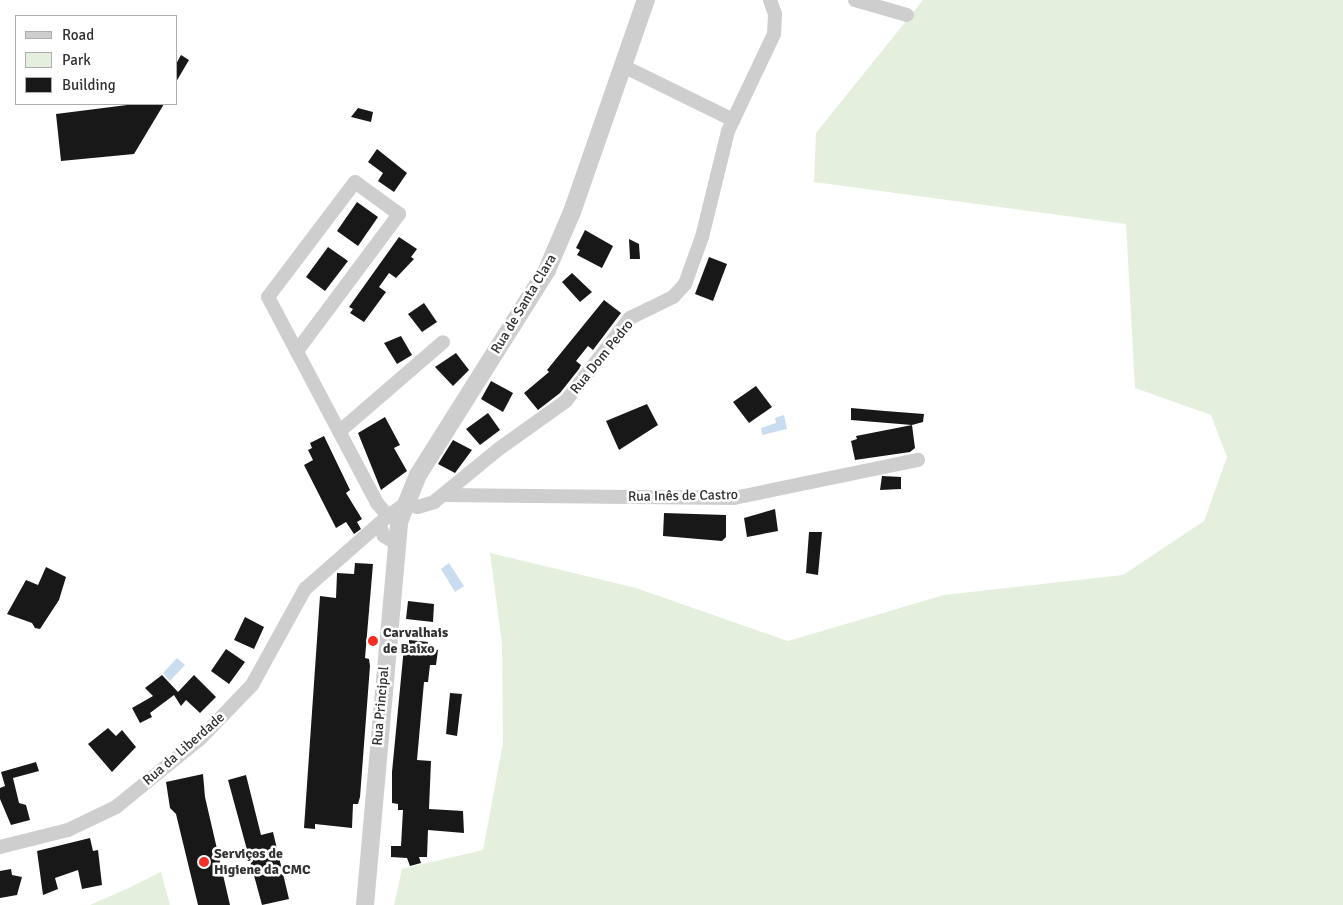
<!DOCTYPE html>
<html>
<head>
<meta charset="utf-8">
<style>
	body { margin:0 }
	#map { position:relative; width:1343px; height:905px; overflow:hidden; background:#fff; font-family:Signika,sans-serif }
	div>[style] { position:absolute }
	[style*='--x'] { left:calc(var(--x)*1px); top:calc(var(--y)*1px); width:calc(var(--w)*1px); rotate:calc(var(--a)*1deg) }
	.green>* { inset:0; background:#e5efde }
	.water>* { inset:0; background:#c9dcf0 }
	.building>* { inset:0; background:#181818 }
	.minor>* { height:14px; margin:-7px; padding:0 7px; transform-origin:7px; border-radius:7px; background:#cecece }
	.tertiary>* { height:18px; margin:-9px; padding:0 9px; transform-origin:9px; border-radius:9px; background:#cecece }
	.dots>* { width:14px; height:14px; translate:-50% -50%; box-sizing:border-box; border:2px solid #fff; border-radius:50% }
	span { translate:-50% -50%; white-space:nowrap; text-align:center; line-height:1.15; -webkit-text-stroke:5px #fff; paint-order:stroke }
	.street-label { font-size:14px; color:#313131 }
	.poi-label { font-size:14px; color:#313131; font-weight:700 }
	.left { translate:0 -50%; text-align:left }
	.legend { position:absolute; left:15px; top:15px; width:162px; height:90px; box-sizing:border-box; background:#fff; border:1px solid #adadad; margin:0; padding:6px 9px; list-style:none; font-size:15px; color:#313131 }
	.legend li { display:flex; align-items:center; gap:10px; height:25px }
	.legend b { width:25px; border:1px solid #adadad }
</style>
</head>
<body>
<div id="map">
	<div class="green">
		<div style="clip-path:polygon(923px 0,1343px 0,1343px 905px,394px 905px,402px 869px,483px 850px,503px 743px,502px 644px,490px 553px,636px 588px,788px 641px,944px 595px,1123px 575px,1204px 521px,1227px 457px,1211px 415px,1135px 388px,1126px 224px,814px 182px,816px 133px)"></div>
		<div style="clip-path:polygon(161px 872px,170px 905px,90px 905px,131px 887px)"></div>
	</div>
	<div class="water">
		<div style="clip-path:polygon(784px 415px,787px 429px,762px 435px,761px 428px,776px 423px,775px 418px)"></div>
		<div style="clip-path:polygon(449px 563px,464px 586px,455px 592px,441px 569px)"></div>
		<div style="clip-path:polygon(177px 658px,185px 665px,170px 681px,163px 673px)"></div>
	</div>
	<div class="building">
		<div style="clip-path:polygon(181px 55px,189px 60px,176px 82px,176px 64px)"></div>
		<div style="clip-path:polygon(135px 104px,164px 104px,134px 154px,61px 161px,56px 114px)"></div>
		<div style="clip-path:polygon(358px 108px,373px 112px,371px 122px,351px 117px)"></div>
		<div style="clip-path:polygon(377px 149px,407px 173px,394px 192px,378px 181px,383px 173px,368px 162px)"></div>
		<div style="clip-path:polygon(357px 202px,378px 217px,358px 246px,337px 231px)"></div>
		<div style="clip-path:polygon(585px 230px,613px 246px,602px 268px,577px 255px,580px 250px,576px 248px)"></div>
		<div style="clip-path:polygon(399px 237px,417px 249px,411px 257px,414px 259px,396px 278px,389px 273px,379px 287px,386px 292px,364px 322px,350px 313px,353px 309px,349px 307px)"></div>
		<div style="clip-path:polygon(629px 239px,639px 244px,640px 259px,630px 259px)"></div>
		<div style="clip-path:polygon(328px 247px,348px 261px,325px 291px,306px 277px)"></div>
		<div style="clip-path:polygon(709px 257px,727px 264px,713px 301px,695px 294px)"></div>
		<div style="clip-path:polygon(572px 273px,592px 292px,580px 302px,562px 282px)"></div>
		<div style="clip-path:polygon(604px 300px,621px 313px,593px 350px,588px 346px,576px 361px,581px 365px,579px 369px,560px 393px,538px 410px,524px 393px,549px 372px,547px 370px)"></div>
		<div style="clip-path:polygon(424px 303px,437px 322px,422px 332px,408px 314px)"></div>
		<div style="clip-path:polygon(401px 336px,412px 355px,397px 364px,384px 343px)"></div>
		<div style="clip-path:polygon(456px 353px,469px 370px,453px 386px,435px 367px)"></div>
		<div style="clip-path:polygon(491px 381px,513px 393px,503px 412px,481px 399px)"></div>
		<div style="clip-path:polygon(756px 386px,772px 407px,749px 423px,733px 402px)"></div>
		<div style="clip-path:polygon(647px 404px,658px 425px,619px 450px,606px 421px)"></div>
		<div style="clip-path:polygon(851px 408px,885px 411px,924px 414px,923px 422px,912px 425px,851px 420px)"></div>
		<div style="clip-path:polygon(488px 413px,500px 430px,480px 445px,466px 429px)"></div>
		<div style="clip-path:polygon(385px 417px,400px 445px,394px 448px,407px 471px,381px 490px,358px 433px)"></div>
		<div style="clip-path:polygon(912px 425px,915px 448px,910px 452px,855px 460px,851px 441px,857px 439px,856px 436px)"></div>
		<div style="clip-path:polygon(324px 436px,350px 490px,346px 493px,362px 519px,357px 522px,361px 529px,354px 534px,346px 522px,336px 528px,304px 465px,313px 460px,308px 450px,312px 448px,310px 443px)"></div>
		<div style="clip-path:polygon(453px 440px,472px 450px,455px 473px,438px 464px)"></div>
		<div style="clip-path:polygon(882px 476px,901px 477px,901px 489px,880px 490px)"></div>
		<div style="clip-path:polygon(775px 509px,778px 531px,747px 537px,744px 518px)"></div>
		<div style="clip-path:polygon(664px 513px,726px 515px,726px 537px,722px 541px,663px 536px)"></div>
		<div style="clip-path:polygon(809px 532px,822px 532px,818px 575px,806px 573px)"></div>
		<div style="clip-path:polygon(355px 563px,373px 564px,365px 658px,369px 659px,370px 666px,360px 797px,358px 804px,353px 804px,352px 828px,315px 824px,315px 829px,304px 828px,320px 596px,336px 598px,337px 573px,354px 574px)"></div>
		<div style="clip-path:polygon(46px 567px,66px 577px,59px 600px,40px 629px,35px 628px,32px 623px,7px 614px,26px 580px,38px 585px)"></div>
		<div style="clip-path:polygon(408px 601px,434px 604px,433px 622px,406px 619px)"></div>
		<div style="clip-path:polygon(245px 617px,264px 627px,254px 649px,234px 640px)"></div>
		<div style="clip-path:polygon(409px 640px,428px 642px,427px 649px,438px 650px,436px 665px,430px 665px,428px 682px,424px 682px,417px 760px,431px 761px,429px 809px,463px 811px,464px 833px,428px 830px,427px 857px,419px 857px,421px 863px,410px 866px,407px 858px,391px 857px,391px 846px,401px 846px,403px 810px,398px 810px,398px 804px,392px 803px,392px 772px,404px 647px,409px 648px)"></div>
		<div style="clip-path:polygon(226px 649px,245px 662px,229px 684px,211px 671px)"></div>
		<div style="clip-path:polygon(162px 675px,178px 692px,194px 675px,216px 697px,200px 713px,186px 700px,181px 706px,174px 695px,150px 713px,152px 717px,140px 723px,132px 708px,153px 696px,145px 688px)"></div>
		<div style="clip-path:polygon(450px 693px,462px 694px,457px 736px,446px 734px)"></div>
		<div style="clip-path:polygon(108px 728px,116px 736px,122px 730px,136px 747px,112px 772px,88px 744px)"></div>
		<div style="clip-path:polygon(36px 762px,39px 771px,13px 778px,19px 803px,26px 805px,30px 820px,11px 825px,0 799px,0 788px,5px 786px,1px 772px)"></div>
		<div style="clip-path:polygon(203px 774px,205px 797px,230px 905px,198px 905px,176px 814px,170px 808px,166px 782px)"></div>
		<div style="clip-path:polygon(246px 775px,261px 835px,273px 832px,289px 899px,262px 905px,228px 780px)"></div>
		<div style="clip-path:polygon(90px 838px,93px 851px,98px 850px,102px 885px,82px 889px,78px 870px,55px 878px,58px 889px,43px 895px,37px 851px)"></div>
		<div style="clip-path:polygon(11px 869px,12px 875px,22px 877px,17px 895px,0 898px,0 871px)"></div>
	</div>
	<div class="minor">
		<div style="--x:855;--y:0;--w:54;--a:16.1"></div>
		<div style="--x:623;--y:66;--w:123;--a:26.1"></div>
		<div style="--x:297;--y:351;--w:171;--a:-53.3"></div>
		<div style="--x:399;--y:214;--w:54;--a:-144"></div>
		<div style="--x:355;--y:182;--w:144;--a:127.1"></div>
		<div style="--x:268;--y:297;--w:233;--a:62.1"></div>
		<div style="--x:377;--y:503;--w:17;--a:50"></div>
		<div style="--x:340;--y:431;--w:136;--a:-40.8"></div>
		<div style="--x:445;--y:495;--w:289;--a:0.6"></div>
		<div style="--x:734;--y:498;--w:188;--a:-11.7"></div>
		<div style="--x:394;--y:542;--w:12;--a:-149"></div>
		<div style="--x:384;--y:536;--w:13;--a:-113"></div>
		<div style="--x:379;--y:524;--w:12;--a:-42"></div>
		<div style="--x:388;--y:516;--w:21;--a:-35"></div>
		<div style="--x:405;--y:504;--w:13;--a:13"></div>
		<div style="--x:418;--y:507;--w:17;--a:-17"></div>
		<div style="--x:434;--y:502;--w:85;--a:-39.3"></div>
		<div style="--x:500;--y:448;--w:81;--a:-35.5"></div>
		<div style="--x:566;--y:401;--w:105;--a:-52.4"></div>
		<div style="--x:630;--y:318;--w:48;--a:-26"></div>
		<div style="--x:673;--y:297;--w:18;--a:-47"></div>
		<div style="--x:685;--y:284;--w:50;--a:-70.1"></div>
		<div style="--x:702;--y:237;--w:109;--a:-76.2"></div>
		<div style="--x:728;--y:131;--w:107;--a:-64.6"></div>
		<div style="--x:774;--y:34;--w:20;--a:-87"></div>
		<div style="--x:775;--y:14;--w:15;--a:-110"></div>
		<div style="--x:0;--y:847;--w:70;--a:-14"></div>
		<div style="--x:68;--y:830;--w:53;--a:-25.6"></div>
		<div style="--x:116;--y:807;--w:109;--a:-39.1"></div>
		<div style="--x:201;--y:738;--w:74;--a:-46.1"></div>
		<div style="--x:252;--y:685;--w:110;--a:-61.1"></div>
		<div style="--x:305;--y:589;--w:98;--a:-41.3"></div>
	</div>
	<div class="tertiary">
		<div style="--x:365;--y:905;--w:385;--a:-84.9"></div>
		<div style="--x:399;--y:522;--w:51;--a:-68"></div>
		<div style="--x:418;--y:475;--w:242;--a:-57.8"></div>
		<div style="--x:547;--y:270;--w:63;--a:-66.7"></div>
		<div style="--x:572;--y:212;--w:225;--a:-70.8"></div>
	</div>
	<div class="dots">
		<div style="left:373px;top:641px;background:#f62f25"></div>
		<div style="left:204px;top:862px;background:#f62f25"></div>
	</div>
	<div class="street-label">
		<span style="left:524px;top:304px;rotate:-59deg">Rua de Santa Clara</span>
		<span style="left:602px;top:357px;rotate:-51deg">Rua Dom Pedro</span>
		<span style="left:683px;top:496px;rotate:-1deg">Rua Inês de Castro</span>
		<span style="left:381px;top:706px;rotate:-85deg">Rua Principal</span>
		<span style="left:184px;top:749px;rotate:-41deg">Rua da Liberdade</span>
	</div>
	<div class="poi-label">
		<span class="left" style="left:383px;top:641px">Carvalhais<br>de Baixo</span>
		<span class="left" style="left:214px;top:862px">Serviços de<br>Higiene da CMC</span>
	</div>
	<ul class="legend">
	<li><b style="height:6px;background:#cecece"></b>Road</li>
	<li><b style="height:14px;background:#e5efde"></b>Park</li>
	<li><b style="height:14px;background:#181818"></b>Building</li>
	</ul>
</div>
</body>
</html>
